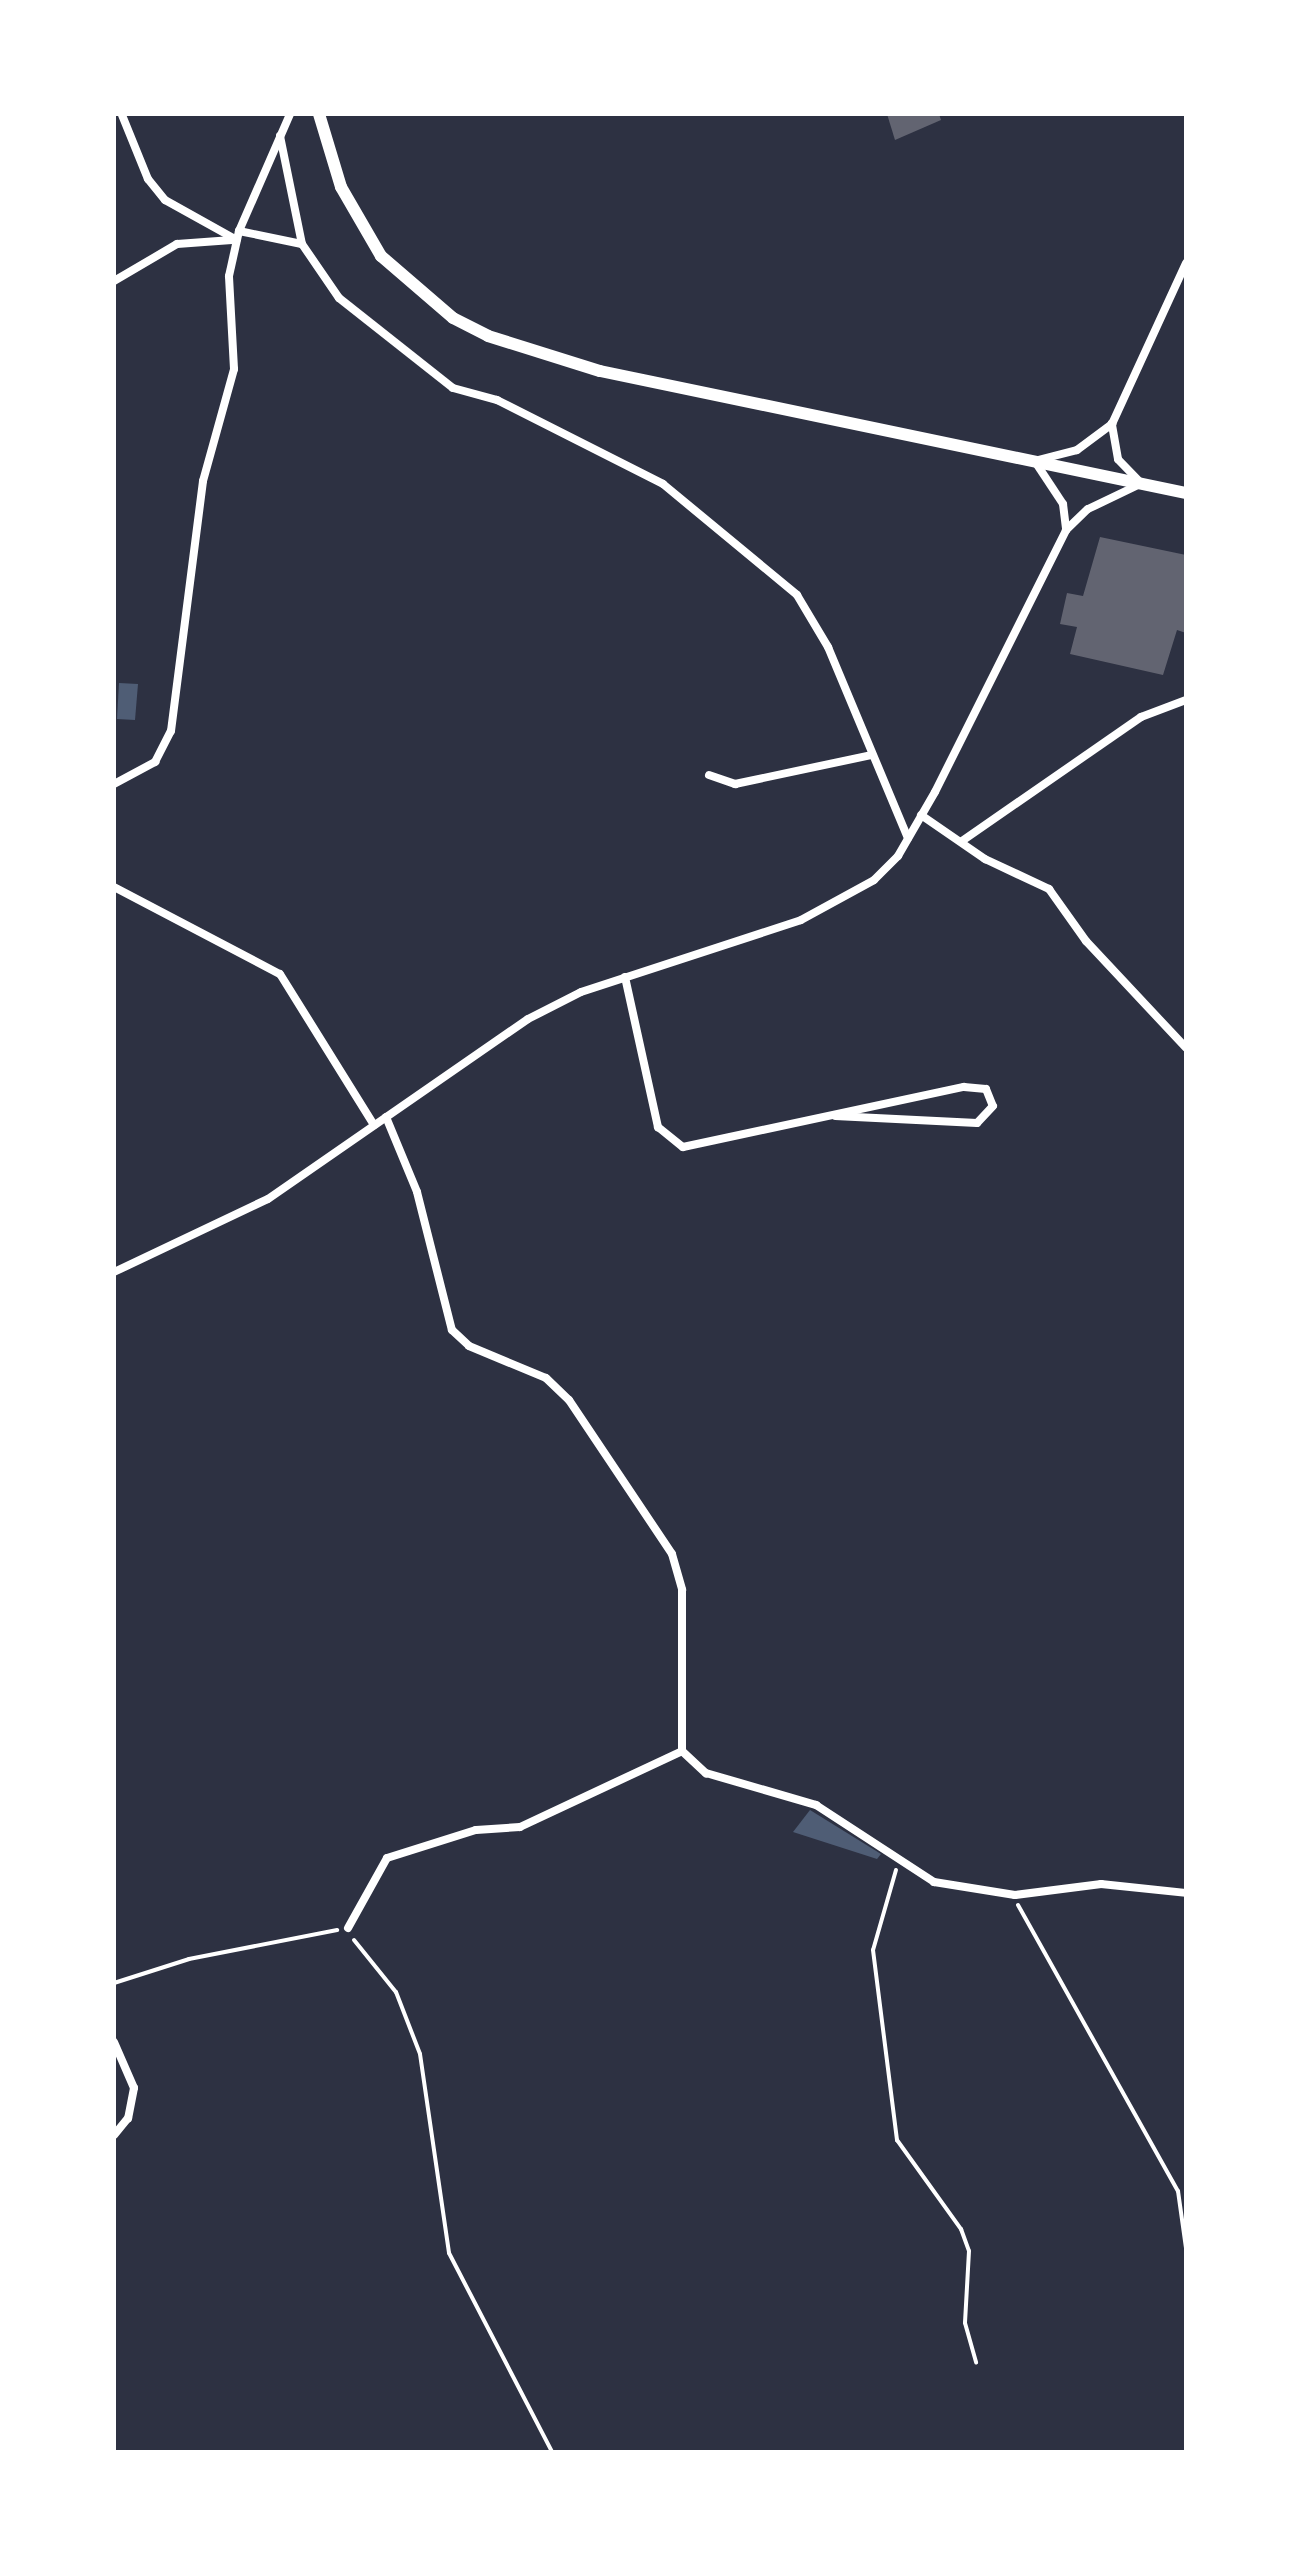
<!DOCTYPE html>
<html>
<head>
<meta charset="utf-8">
<style>
	body { margin:0 }
	#map { position:relative; width:1300px; height:2566px; overflow:hidden; background:#2d3142; font-family:"PT Sans",sans-serif }
	div>[style] { position:absolute }
	[style*='--x'] { left:calc(var(--x)*1px); top:calc(var(--y)*1px); width:calc(var(--w)*1px); rotate:calc(var(--a)*1deg) }
	.water>* { inset:0; background:#4f5d75 }
	.building>* { inset:0; background:#626471 }
	.path>* { height:4px; margin:-2px; padding:0 2px; transform-origin:2px; border-radius:2px; background:#fff }
	.minor>* { height:8px; margin:-4px; padding:0 4px; transform-origin:4px; border-radius:4px; background:#fff }
	.secondary>* { height:12px; margin:-6px; padding:0 6px; transform-origin:6px; border-radius:6px; background:#fff }
	span { translate:-50% -50%; white-space:nowrap; text-align:center; line-height:1.15; -webkit-text-stroke:8px #fff; paint-order:stroke }
	.frame { position:absolute; inset:0; border:116px solid #fff; pointer-events:none }
</style>
</head>
<body>
<div id="map">
	<div class="water">
		<div style="clip-path:polygon(119px 683px,138px 684px,135px 720px,117px 719px)"></div>
		<div style="clip-path:polygon(810px 1810px,881px 1854px,877px 1859px,793px 1832px)"></div>
	</div>
	<div class="building">
		<div style="clip-path:polygon(887px 114px,939px 114px,941px 120px,895px 140px)"></div>
		<div style="clip-path:polygon(1100px 537px,1186px 555px,1186px 633px,1177px 630px,1163px 675px,1070px 654px,1077px 627px,1060px 624px,1067px 593px,1083px 596px)"></div>
	</div>
	<div class="path">
		<div style="--x:896;--y:1870;--w:83;--a:106"></div>
		<div style="--x:873;--y:1950;--w:192;--a:82.8"></div>
		<div style="--x:897;--y:2140;--w:110;--a:54.3"></div>
		<div style="--x:961;--y:2229;--w:23;--a:70"></div>
		<div style="--x:969;--y:2251;--w:72;--a:93.2"></div>
		<div style="--x:965;--y:2323;--w:41;--a:74.2"></div>
		<div style="--x:1018;--y:1905;--w:328;--a:60.8"></div>
		<div style="--x:1178;--y:2191;--w:58;--a:82"></div>
		<div style="--x:354;--y:1940;--w:67;--a:51.1"></div>
		<div style="--x:396;--y:1992;--w:66;--a:68.8"></div>
		<div style="--x:420;--y:2054;--w:201;--a:81.7"></div>
		<div style="--x:449;--y:2253;--w:224;--a:62.6"></div>
		<div style="--x:114;--y:1983;--w:79;--a:-17.7"></div>
		<div style="--x:189;--y:1959;--w:151;--a:-11.1"></div>
	</div>
	<div class="minor">
		<div style="--x:122;--y:115;--w:69;--a:67.9"></div>
		<div style="--x:148;--y:179;--w:27;--a:51"></div>
		<div style="--x:165;--y:200;--w:82;--a:29.1"></div>
		<div style="--x:280;--y:136;--w:110;--a:78.5"></div>
		<div style="--x:302;--y:244;--w:65;--a:55.6"></div>
		<div style="--x:339;--y:298;--w:145;--a:38.3"></div>
		<div style="--x:453;--y:388;--w:46;--a:15.3"></div>
		<div style="--x:497;--y:400;--w:186;--a:26.8"></div>
		<div style="--x:663;--y:484;--w:174;--a:39.6"></div>
		<div style="--x:797;--y:595;--w:61;--a:59.2"></div>
		<div style="--x:828;--y:647;--w:207;--a:67.3"></div>
		<div style="--x:239;--y:231;--w:64;--a:11.7"></div>
		<div style="--x:114;--y:281;--w:73;--a:-30.4"></div>
		<div style="--x:177;--y:244;--w:55;--a:-4.2"></div>
		<div style="--x:1038;--y:460;--w:40;--a:-14.4"></div>
		<div style="--x:1077;--y:450;--w:44;--a:-36.6"></div>
		<div style="--x:1036;--y:463;--w:49;--a:56.6"></div>
		<div style="--x:1063;--y:504;--w:26;--a:83"></div>
		<div style="--x:1139;--y:481;--w:30;--a:-134"></div>
		<div style="--x:1118;--y:459;--w:36;--a:-100"></div>
		<div style="--x:1112;--y:424;--w:177;--a:-65.3"></div>
		<div style="--x:709;--y:775;--w:28;--a:19"></div>
		<div style="--x:735;--y:784;--w:139;--a:-12"></div>
		<div style="--x:114;--y:784;--w:47;--a:-28.2"></div>
		<div style="--x:155;--y:762;--w:35;--a:-63"></div>
		<div style="--x:171;--y:731;--w:252;--a:-82.7"></div>
		<div style="--x:203;--y:481;--w:116;--a:-74.5"></div>
		<div style="--x:234;--y:369;--w:93;--a:-93.1"></div>
		<div style="--x:229;--y:276;--w:46;--a:-77.5"></div>
		<div style="--x:239;--y:231;--w:128;--a:-66.4"></div>
		<div style="--x:921;--y:815;--w:78;--a:34.5"></div>
		<div style="--x:985;--y:859;--w:71;--a:25.1"></div>
		<div style="--x:1049;--y:889;--w:64;--a:54.6"></div>
		<div style="--x:1086;--y:941;--w:146;--a:46.9"></div>
		<div style="--x:962;--y:841;--w:218;--a:-34.7"></div>
		<div style="--x:1141;--y:717;--w:48;--a:-20.7"></div>
		<div style="--x:114;--y:887;--w:187;--a:27.7"></div>
		<div style="--x:280;--y:974;--w:178;--a:58.1"></div>
		<div style="--x:625;--y:977;--w:154;--a:77.6"></div>
		<div style="--x:658;--y:1127;--w:32;--a:39"></div>
		<div style="--x:683;--y:1147;--w:287;--a:-12.1"></div>
		<div style="--x:964;--y:1087;--w:22;--a:5"></div>
		<div style="--x:986;--y:1089;--w:18;--a:68"></div>
		<div style="--x:993;--y:1106;--w:23;--a:133"></div>
		<div style="--x:977;--y:1123;--w:142;--a:-177.2"></div>
		<div style="--x:386;--y:1117;--w:81;--a:67.5"></div>
		<div style="--x:417;--y:1192;--w:142;--a:75.8"></div>
		<div style="--x:452;--y:1330;--w:23;--a:43"></div>
		<div style="--x:469;--y:1346;--w:83;--a:22.6"></div>
		<div style="--x:546;--y:1378;--w:32;--a:44"></div>
		<div style="--x:569;--y:1400;--w:185;--a:56.2"></div>
		<div style="--x:672;--y:1554;--w:37;--a:74"></div>
		<div style="--x:682;--y:1590;--w:161;--a:90"></div>
		<div style="--x:682;--y:1751;--w:33;--a:43"></div>
		<div style="--x:706;--y:1773;--w:115;--a:16.2"></div>
		<div style="--x:816;--y:1805;--w:141;--a:33.1"></div>
		<div style="--x:934;--y:1882;--w:82;--a:9.1"></div>
		<div style="--x:1015;--y:1895;--w:87;--a:-7.3"></div>
		<div style="--x:1101;--y:1884;--w:85;--a:6"></div>
		<div style="--x:114;--y:1272;--w:170;--a:-25.4"></div>
		<div style="--x:268;--y:1199;--w:316;--a:-34.7"></div>
		<div style="--x:528;--y:1019;--w:59;--a:-27"></div>
		<div style="--x:581;--y:992;--w:231;--a:-18.1"></div>
		<div style="--x:801;--y:920;--w:83;--a:-28.7"></div>
		<div style="--x:874;--y:880;--w:34;--a:-45"></div>
		<div style="--x:898;--y:856;--w:74;--a:-60"></div>
		<div style="--x:935;--y:792;--w:293;--a:-63.4"></div>
		<div style="--x:1066;--y:530;--w:30;--a:-44"></div>
		<div style="--x:1088;--y:509;--w:55;--a:-25.6"></div>
		<div style="--x:348;--y:1928;--w:80;--a:-60.9"></div>
		<div style="--x:387;--y:1858;--w:93;--a:-17.5"></div>
		<div style="--x:476;--y:1830;--w:44;--a:-3.9"></div>
		<div style="--x:520;--y:1827;--w:179;--a:-25.1"></div>
		<div style="--x:114;--y:2042;--w:50;--a:66.5"></div>
		<div style="--x:134;--y:2088;--w:31;--a:101"></div>
		<div style="--x:128;--y:2118;--w:22;--a:129"></div>
	</div>
	<div class="secondary">
		<div style="--x:319;--y:114;--w:76;--a:73.2"></div>
		<div style="--x:341;--y:187;--w:80;--a:59.9"></div>
		<div style="--x:381;--y:256;--w:95;--a:40.7"></div>
		<div style="--x:453;--y:318;--w:39;--a:27"></div>
		<div style="--x:488;--y:336;--w:117;--a:17.4"></div>
		<div style="--x:600;--y:371;--w:599;--a:11.76"></div>
	</div>
	<div class="frame"></div>
</div>
</body>
</html>
